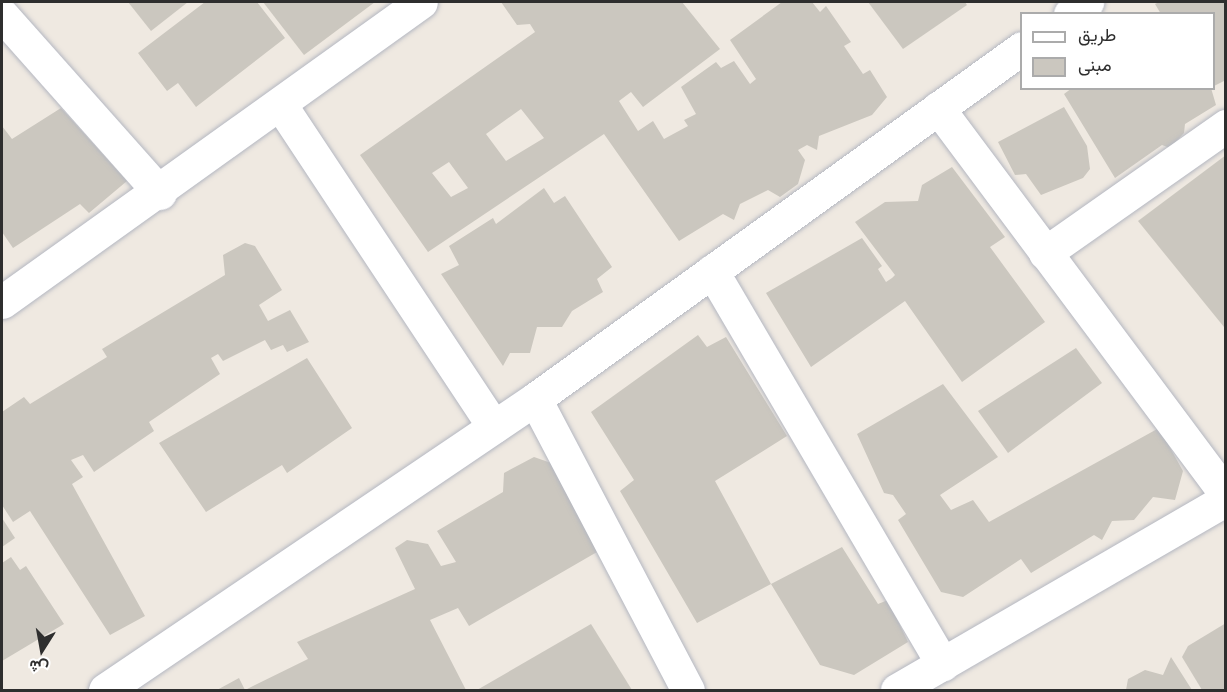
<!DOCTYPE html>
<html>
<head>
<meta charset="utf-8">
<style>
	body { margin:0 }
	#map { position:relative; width:1227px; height:692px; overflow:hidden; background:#efe9e1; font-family:"Golos Text",Vazirmatn,sans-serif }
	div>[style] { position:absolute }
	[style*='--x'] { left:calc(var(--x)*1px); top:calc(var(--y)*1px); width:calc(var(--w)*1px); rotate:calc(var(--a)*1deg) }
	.building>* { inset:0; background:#cbc7bf }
	.roads { filter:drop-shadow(0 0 2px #b4b7c1) drop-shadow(0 0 2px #b4b7c1) }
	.minor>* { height:33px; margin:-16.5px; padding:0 16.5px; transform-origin:16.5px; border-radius:16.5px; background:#fff }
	span { translate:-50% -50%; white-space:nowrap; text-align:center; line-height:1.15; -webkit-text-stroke:5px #fff; paint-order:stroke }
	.frame { position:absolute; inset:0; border:3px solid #2e2e2e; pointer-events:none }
	.legend { position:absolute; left:1020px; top:12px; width:195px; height:78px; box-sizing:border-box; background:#fff; border:2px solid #ababab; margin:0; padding:8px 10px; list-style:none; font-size:18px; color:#2e2e2e }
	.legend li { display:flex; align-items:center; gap:12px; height:30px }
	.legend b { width:30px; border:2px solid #ababab }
	.north { position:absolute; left:12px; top:620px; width:60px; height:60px; -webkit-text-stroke:4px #fff; paint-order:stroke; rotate:191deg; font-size:16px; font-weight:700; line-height:24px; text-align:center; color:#2e2e2e }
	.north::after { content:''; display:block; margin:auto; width:21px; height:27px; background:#2e2e2e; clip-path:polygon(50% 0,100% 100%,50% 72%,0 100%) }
</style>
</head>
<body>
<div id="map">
	<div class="building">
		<div style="clip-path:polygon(128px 2px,188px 2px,151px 31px)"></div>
		<div style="clip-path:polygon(205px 2px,257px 2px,285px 38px,196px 107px,178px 83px,167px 91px,138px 53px)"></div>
		<div style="clip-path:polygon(263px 2px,375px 2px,304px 55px)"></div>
		<div style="clip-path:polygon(evenodd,501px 2px,682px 2px,720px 49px,643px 107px,631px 92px,619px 101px,638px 131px,653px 121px,664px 139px,688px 126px,684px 120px,696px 114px,681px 87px,716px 62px,721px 68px,734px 61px,750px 84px,756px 79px,730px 40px,782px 2px,812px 2px,820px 12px,826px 6px,851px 42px,844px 46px,863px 74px,870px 70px,887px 97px,872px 115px,819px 136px,817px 150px,807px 145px,798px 150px,805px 160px,798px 184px,780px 197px,768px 190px,740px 204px,734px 220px,723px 214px,679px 241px,604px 134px,428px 252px,360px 155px,535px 32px,530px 24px,517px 25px,501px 2px,521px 109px,544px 138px,506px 161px,486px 134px,521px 109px,501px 2px,449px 162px,468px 188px,451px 197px,432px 173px,449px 162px)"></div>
		<div style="clip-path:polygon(868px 2px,965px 2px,967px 5px,903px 49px)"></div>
		<div style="clip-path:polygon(1159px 2px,1226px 2px,1226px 80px,1214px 86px,1214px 14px,1161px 14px,1155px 4px)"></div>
		<div style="clip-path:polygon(1072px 88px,1211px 88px,1216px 105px,1185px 124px,1184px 133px,1170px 148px,1162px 145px,1115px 178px,1064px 94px)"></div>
		<div style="clip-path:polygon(1064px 107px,1087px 146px,1090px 169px,1083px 178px,1041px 195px,1026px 174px,1015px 175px,998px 142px)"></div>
		<div style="clip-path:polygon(61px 108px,127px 181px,89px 213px,80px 204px,13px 248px,2px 232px,2px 126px,12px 139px)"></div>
		<div style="clip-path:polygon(1226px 155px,1226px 325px,1224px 327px,1138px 221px)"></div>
		<div style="clip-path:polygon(952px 167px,1005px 237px,990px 247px,1045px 322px,962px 382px,905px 301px,811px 367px,766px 293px,862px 238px,882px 266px,878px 269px,886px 282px,892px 278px,895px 275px,855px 222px,885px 202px,918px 201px,922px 185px)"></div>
		<div style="clip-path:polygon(544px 188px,554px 203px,565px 196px,612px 267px,597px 279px,603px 292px,572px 311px,562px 327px,537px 327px,530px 353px,510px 353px,503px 366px,441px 274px,459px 265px,449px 246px,493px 218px,496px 224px)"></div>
		<div style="clip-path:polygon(245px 243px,255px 246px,282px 290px,259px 305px,268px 321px,290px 310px,309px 342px,287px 352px,283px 345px,271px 350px,265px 340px,223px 361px,218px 354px,211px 358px,220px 374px,149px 422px,154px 431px,94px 472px,83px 455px,71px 460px,83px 477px,72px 484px,145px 616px,110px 635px,30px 511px,13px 522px,2px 505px,2px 412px,24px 397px,30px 404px,107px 357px,102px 349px,225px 275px,223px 255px)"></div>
		<div style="clip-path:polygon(698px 335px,707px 347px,726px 337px,787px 436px,715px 481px,771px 584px,697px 623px,620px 491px,634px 480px,591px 412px)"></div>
		<div style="clip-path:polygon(1076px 348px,1102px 383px,1008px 453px,978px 411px)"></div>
		<div style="clip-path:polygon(307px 358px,352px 428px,287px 473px,282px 465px,206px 512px,159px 443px)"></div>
		<div style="clip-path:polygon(943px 384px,998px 457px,940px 495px,951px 510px,973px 500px,989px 522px,1159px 428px,1183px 471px,1175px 500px,1153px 497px,1134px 520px,1112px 521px,1102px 540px,1094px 535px,1031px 573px,1021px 559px,963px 597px,941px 592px,898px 520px,906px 514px,893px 495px,884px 493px,857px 434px)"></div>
		<div style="clip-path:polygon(534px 457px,554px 464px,597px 552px,469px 626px,458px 608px,430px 620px,466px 690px,217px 690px,239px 678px,245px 690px,308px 659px,297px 642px,415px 589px,395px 548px,407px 540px,428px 544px,441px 566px,456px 562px,437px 531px,503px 492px,504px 473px)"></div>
		<div style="clip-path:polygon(2px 518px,15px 538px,2px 547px)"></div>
		<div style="clip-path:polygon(842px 547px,878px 604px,888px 600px,908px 642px,854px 675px,820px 665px,771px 584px)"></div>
		<div style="clip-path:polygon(11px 557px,20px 570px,26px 566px,64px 624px,2px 661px,2px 563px)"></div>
		<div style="clip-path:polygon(1226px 623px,1226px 690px,1202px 690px,1182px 657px,1188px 646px)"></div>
		<div style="clip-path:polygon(591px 624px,632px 690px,477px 690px)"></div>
		<div style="clip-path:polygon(1171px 657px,1192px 690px,1126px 690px,1128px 679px,1145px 670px,1163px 675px)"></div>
	</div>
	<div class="roads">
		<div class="minor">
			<div style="--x:1070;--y:14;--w:21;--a:-35"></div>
			<div style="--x:2;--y:15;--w:238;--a:48.4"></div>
			<div style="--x:280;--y:104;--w:387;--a:56.5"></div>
			<div style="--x:938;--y:108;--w:482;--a:53.3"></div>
			<div style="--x:1045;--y:253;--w:221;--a:-35.1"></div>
			<div style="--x:712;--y:271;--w:456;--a:59.6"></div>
			<div style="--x:2;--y:302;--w:515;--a:-35.6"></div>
			<div style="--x:535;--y:399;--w:329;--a:62.3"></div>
			<div style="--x:105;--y:690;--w:519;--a:-34.09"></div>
			<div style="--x:535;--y:399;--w:600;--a:-35.78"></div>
			<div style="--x:897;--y:690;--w:380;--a:-30.1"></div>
		</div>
	</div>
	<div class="frame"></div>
	<ul class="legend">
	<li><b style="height:8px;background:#fff"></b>طريق</li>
	<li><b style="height:16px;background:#cbc7bf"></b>مبنى</li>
	</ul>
	<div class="north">ش</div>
</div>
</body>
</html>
